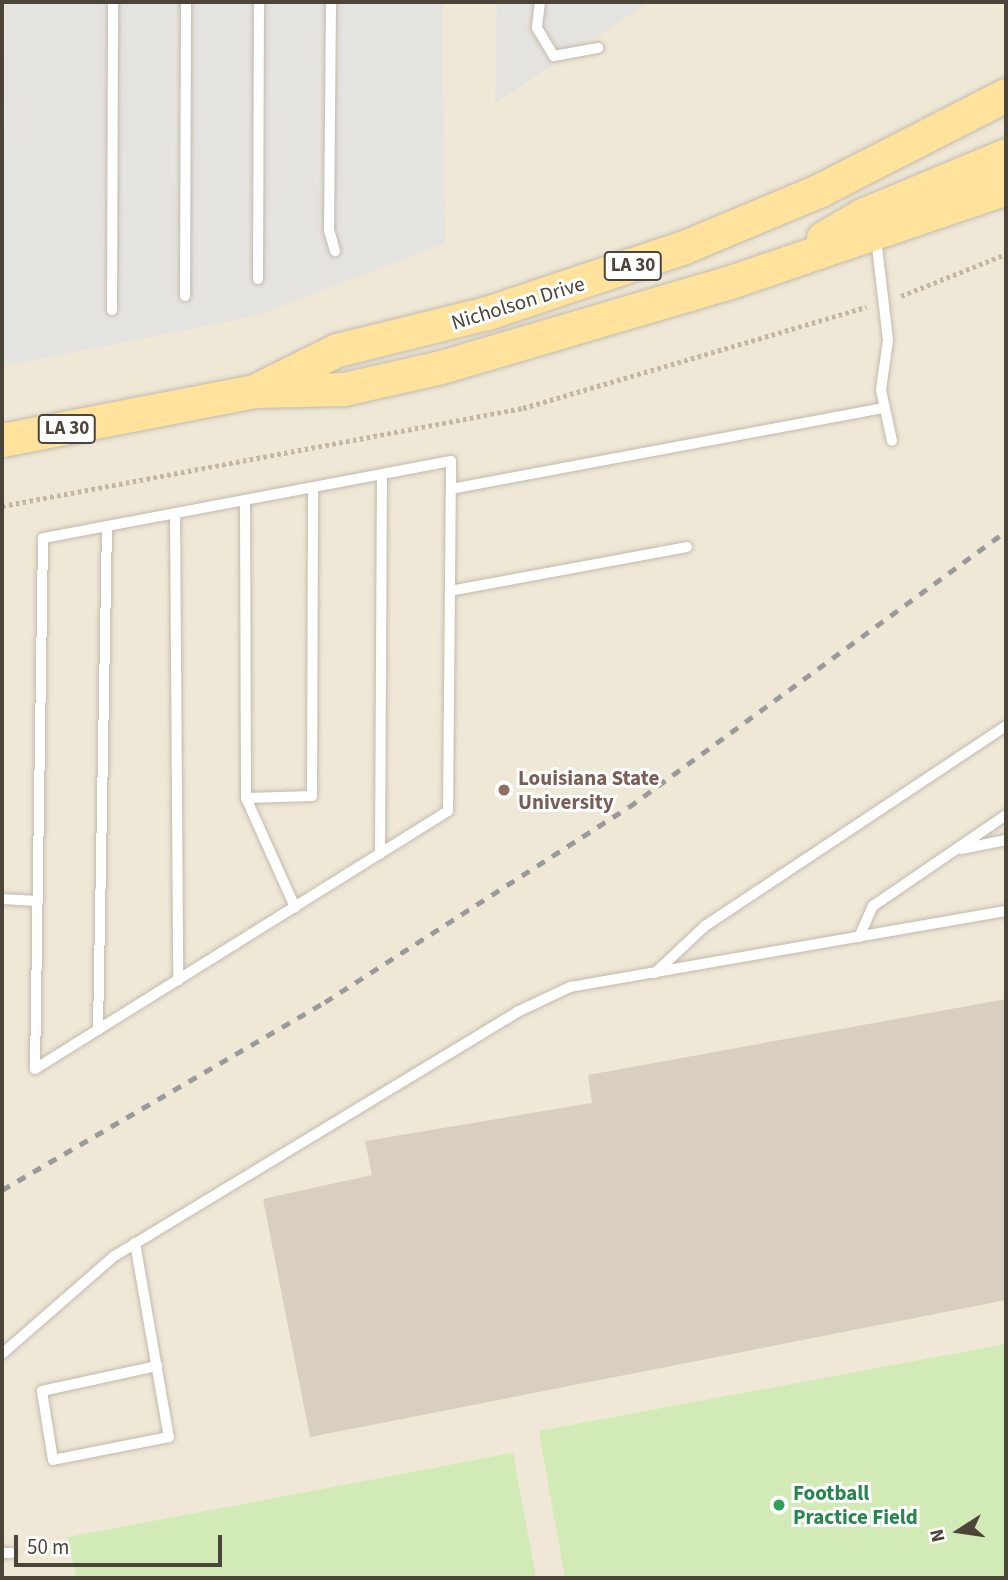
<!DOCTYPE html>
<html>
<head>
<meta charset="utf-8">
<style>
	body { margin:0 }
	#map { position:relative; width:1008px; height:1580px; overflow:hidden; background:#f6f3ec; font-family:"Source Sans 3",sans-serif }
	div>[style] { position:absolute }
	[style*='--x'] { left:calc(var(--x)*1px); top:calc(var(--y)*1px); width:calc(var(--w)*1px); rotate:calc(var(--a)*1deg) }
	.education>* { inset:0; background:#efe8d6 }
	.green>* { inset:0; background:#d2eab5 }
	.parking>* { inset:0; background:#e5e3e0 }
	.building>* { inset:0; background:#d8cfc1 }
	.path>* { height:4.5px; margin-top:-2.25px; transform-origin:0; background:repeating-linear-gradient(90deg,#c4b79f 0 3.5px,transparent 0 7px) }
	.roads { filter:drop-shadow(0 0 2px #c2bbae) drop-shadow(0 0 2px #c2bbae) }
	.lane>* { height:10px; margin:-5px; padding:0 5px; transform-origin:5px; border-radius:5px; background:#fff }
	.primary>* { height:33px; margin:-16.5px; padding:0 16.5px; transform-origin:16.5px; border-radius:16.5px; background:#ffe39c }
	.rail>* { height:5px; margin-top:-2.5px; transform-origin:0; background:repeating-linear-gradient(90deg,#9a9a9a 0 9px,transparent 0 18px) }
	.dots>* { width:19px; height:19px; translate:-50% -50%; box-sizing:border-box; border:4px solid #fff; border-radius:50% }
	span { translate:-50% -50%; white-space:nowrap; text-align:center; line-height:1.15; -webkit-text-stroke:6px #fff; paint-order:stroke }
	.shield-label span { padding:2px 5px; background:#fff; border:2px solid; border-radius:5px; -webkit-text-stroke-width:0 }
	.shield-label { font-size:19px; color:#4b4439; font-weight:700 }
	.street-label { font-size:21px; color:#4b4439 }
	.education-label { font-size:21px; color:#785e54; font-weight:700 }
	.left { translate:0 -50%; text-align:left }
	.leisure-label { font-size:21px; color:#27864d; font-weight:700 }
	.frame { position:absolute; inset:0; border:4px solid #4b4439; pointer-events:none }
	.north { position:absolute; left:924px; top:1496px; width:70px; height:70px; -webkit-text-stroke:5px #fff; paint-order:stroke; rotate:258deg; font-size:19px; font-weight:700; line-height:28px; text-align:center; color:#4b4439 }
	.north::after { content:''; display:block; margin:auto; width:24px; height:32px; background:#4b4439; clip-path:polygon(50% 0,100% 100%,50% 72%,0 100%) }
	.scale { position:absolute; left:14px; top:1535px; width:208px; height:32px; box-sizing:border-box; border:4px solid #4b4439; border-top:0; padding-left:9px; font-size:21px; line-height:24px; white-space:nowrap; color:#4b4439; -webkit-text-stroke:5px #fff; paint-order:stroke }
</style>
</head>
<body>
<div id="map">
	<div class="education">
		<div style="clip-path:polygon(2px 2px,1006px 2px,1006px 1578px,2px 1578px)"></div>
	</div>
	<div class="green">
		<div style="clip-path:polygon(1006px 1344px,1006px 1578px,565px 1578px,539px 1431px)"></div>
		<div style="clip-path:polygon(513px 1453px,536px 1578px,76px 1578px,68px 1537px)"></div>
	</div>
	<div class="parking">
		<div style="clip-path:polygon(6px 2px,443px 2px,445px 243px,256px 316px,10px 365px,2px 357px)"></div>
		<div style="clip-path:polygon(497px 2px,649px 2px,495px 103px)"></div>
	</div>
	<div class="building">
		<div style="clip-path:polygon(1006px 999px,1006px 1300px,310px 1437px,263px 1199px,372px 1175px,365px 1141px,592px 1103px,588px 1075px)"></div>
	</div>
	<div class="path">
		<div style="--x:901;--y:296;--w:113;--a:-21.8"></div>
		<div style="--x:2;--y:506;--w:530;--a:-10.65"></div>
		<div style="--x:523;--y:408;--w:358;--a:-16.4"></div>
	</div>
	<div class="roads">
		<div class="lane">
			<div style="--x:331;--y:2;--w:228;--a:90.5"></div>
			<div style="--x:329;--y:230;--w:22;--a:74"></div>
			<div style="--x:540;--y:2;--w:26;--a:97"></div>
			<div style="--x:537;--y:28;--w:33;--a:59"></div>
			<div style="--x:554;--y:56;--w:45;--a:-10.3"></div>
			<div style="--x:876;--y:238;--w:103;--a:83.3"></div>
			<div style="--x:888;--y:340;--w:50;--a:98"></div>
			<div style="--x:881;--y:390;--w:52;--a:77.8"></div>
			<div style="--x:258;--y:279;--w:277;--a:-89.8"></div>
			<div style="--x:185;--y:296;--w:294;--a:-89.8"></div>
			<div style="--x:112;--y:310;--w:308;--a:-89.8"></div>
			<div style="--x:451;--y:489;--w:28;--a:-90"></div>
			<div style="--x:451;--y:461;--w:415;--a:169.3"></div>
			<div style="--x:43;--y:538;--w:531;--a:90.86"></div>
			<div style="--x:35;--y:1069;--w:487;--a:-32"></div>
			<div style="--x:448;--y:811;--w:322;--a:-89.5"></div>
			<div style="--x:451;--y:489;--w:441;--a:-10.6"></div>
			<div style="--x:245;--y:500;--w:298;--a:89.8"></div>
			<div style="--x:246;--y:798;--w:66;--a:-1.7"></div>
			<div style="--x:312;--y:796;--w:309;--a:-89.8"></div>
			<div style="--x:175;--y:513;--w:467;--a:89.6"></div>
			<div style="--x:450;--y:591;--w:241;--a:-10.5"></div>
			<div style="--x:246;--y:798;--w:120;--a:65.8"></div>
			<div style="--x:961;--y:849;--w:46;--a:-11.3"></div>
			<div style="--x:380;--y:854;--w:380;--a:-89.7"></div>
			<div style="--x:2;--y:899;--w:36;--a:3"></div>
			<div style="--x:859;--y:937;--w:34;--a:-66"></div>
			<div style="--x:873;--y:906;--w:161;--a:-34.4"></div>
			<div style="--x:655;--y:973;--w:69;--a:-43.2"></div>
			<div style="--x:705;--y:926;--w:361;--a:-33.6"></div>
			<div style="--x:98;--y:1030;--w:504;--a:-88.98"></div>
			<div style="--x:135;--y:1243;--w:197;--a:80.1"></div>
			<div style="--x:169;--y:1437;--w:118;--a:168.8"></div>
			<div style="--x:53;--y:1460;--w:70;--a:-99.1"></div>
			<div style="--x:42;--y:1391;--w:118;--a:-12.3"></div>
			<div style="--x:2;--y:1354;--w:147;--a:-41.1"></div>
			<div style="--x:113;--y:1257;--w:472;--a:-31.2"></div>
			<div style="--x:517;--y:1012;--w:59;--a:-25.3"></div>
			<div style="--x:570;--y:987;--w:443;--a:-9.9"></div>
			<div style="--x:2;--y:1553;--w:9;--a:0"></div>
		</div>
		<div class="primary">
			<div style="--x:823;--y:238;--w:45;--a:-30.5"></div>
			<div style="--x:862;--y:215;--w:156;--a:-22.6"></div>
			<div style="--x:262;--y:387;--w:84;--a:-26.3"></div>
			<div style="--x:337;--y:350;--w:154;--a:-13.9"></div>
			<div style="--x:487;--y:313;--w:208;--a:-18.5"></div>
			<div style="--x:684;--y:247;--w:147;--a:-22.7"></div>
			<div style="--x:820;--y:190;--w:209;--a:-27.1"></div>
			<div style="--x:2;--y:440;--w:257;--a:-11"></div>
			<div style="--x:254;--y:391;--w:90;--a:-1.3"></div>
			<div style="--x:344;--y:389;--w:99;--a:-12.8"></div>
			<div style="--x:441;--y:367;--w:301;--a:-16.4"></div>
			<div style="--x:730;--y:282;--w:292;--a:-18.8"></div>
		</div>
	</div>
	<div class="rail">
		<div style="--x:2;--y:1190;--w:374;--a:-30.2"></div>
		<div style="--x:325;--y:1002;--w:361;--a:-32.7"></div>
		<div style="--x:629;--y:807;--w:467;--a:-36.2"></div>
	</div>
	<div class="dots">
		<div style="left:504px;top:790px;background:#8d6e63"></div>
		<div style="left:779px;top:1505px;background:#2e9e5b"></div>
	</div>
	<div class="shield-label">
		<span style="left:633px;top:266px">LA 30</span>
		<span style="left:67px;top:429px">LA 30</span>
	</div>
	<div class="street-label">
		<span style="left:518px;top:303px;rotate:-17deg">Nicholson Drive</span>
	</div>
	<div class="education-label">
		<span class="left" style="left:518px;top:790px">Louisiana State<br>University</span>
	</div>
	<div class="leisure-label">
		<span class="left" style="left:793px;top:1505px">Football<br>Practice Field</span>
	</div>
	<div class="frame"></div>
	<div class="north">N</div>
	<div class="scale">50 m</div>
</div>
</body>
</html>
